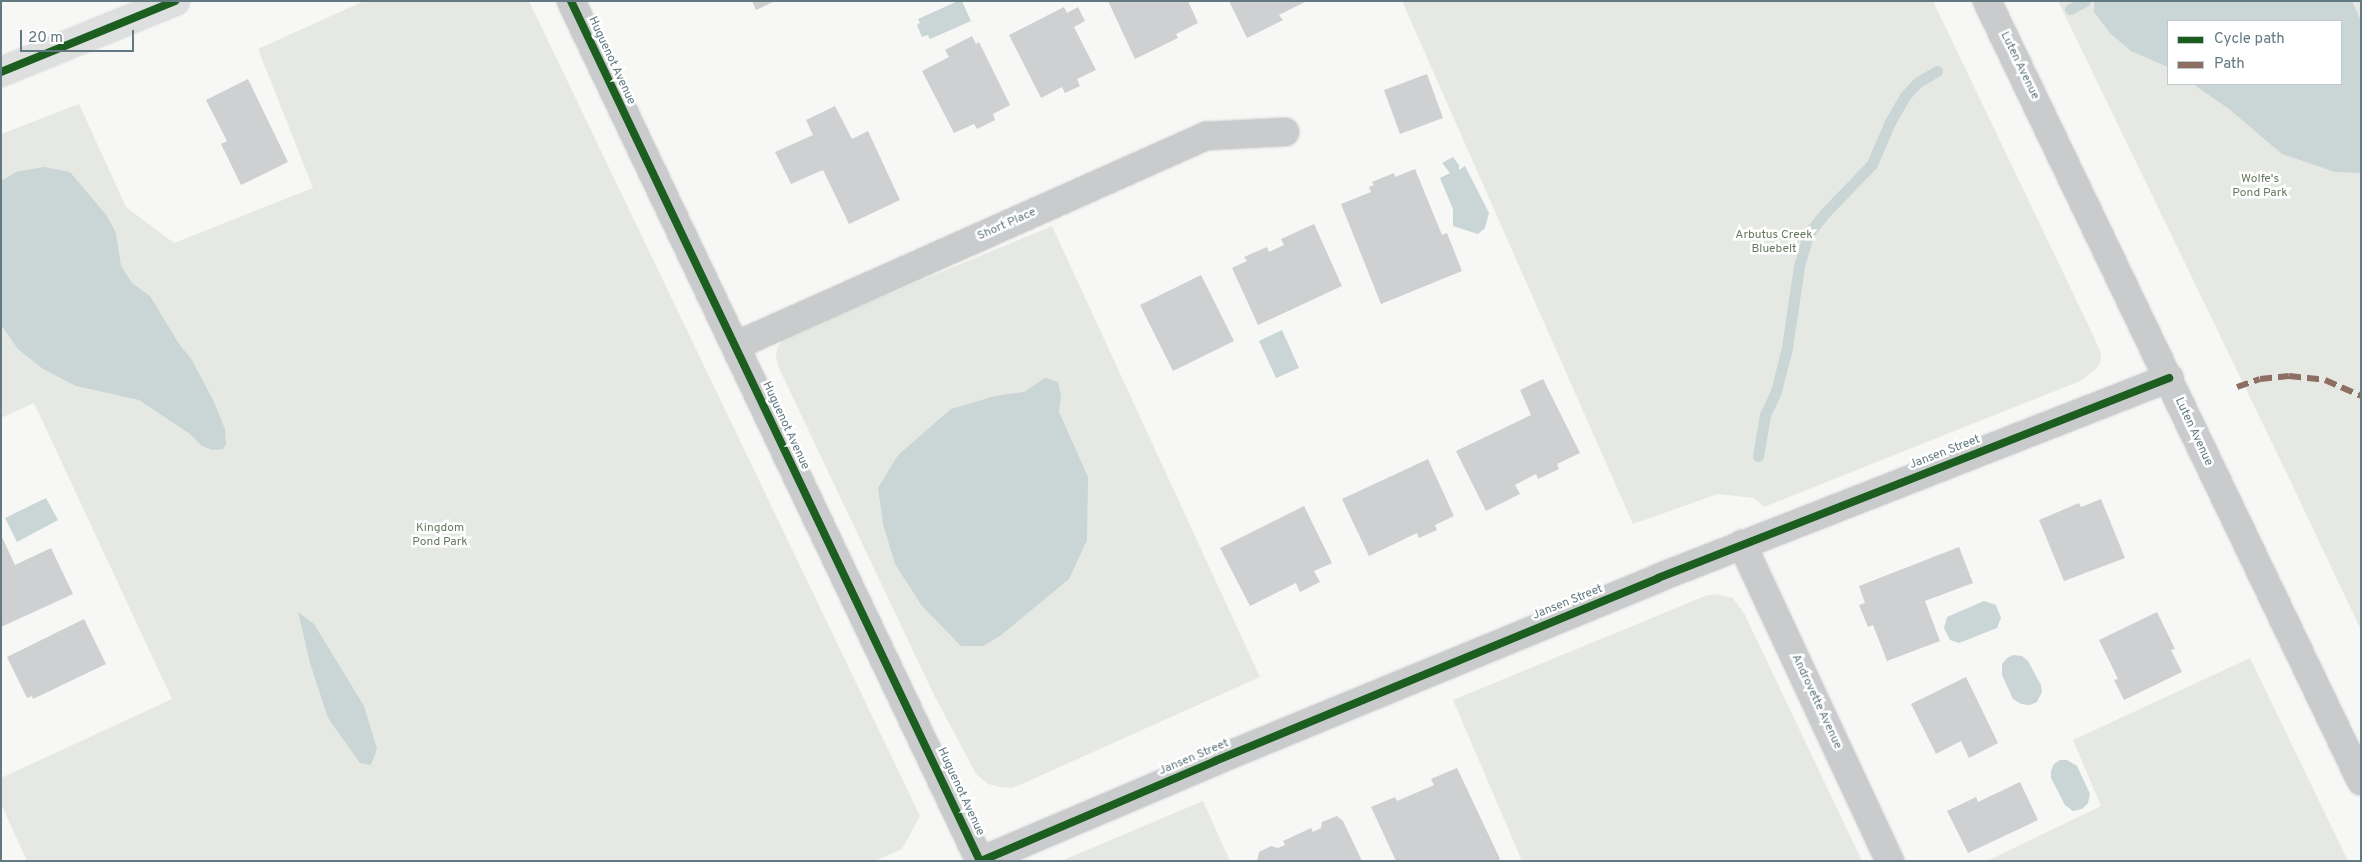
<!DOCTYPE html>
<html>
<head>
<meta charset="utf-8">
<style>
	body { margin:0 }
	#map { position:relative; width:2362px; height:862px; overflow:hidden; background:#f7f7f6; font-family:Overpass,sans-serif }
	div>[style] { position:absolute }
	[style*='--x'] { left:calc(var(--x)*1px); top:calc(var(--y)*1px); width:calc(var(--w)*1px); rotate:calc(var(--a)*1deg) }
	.green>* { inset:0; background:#e6e9e3 }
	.water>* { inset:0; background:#cad5d6 }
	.stream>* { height:11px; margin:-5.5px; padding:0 5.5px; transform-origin:5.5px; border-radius:5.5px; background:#cad5d6 }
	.building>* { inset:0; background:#ced0d1 }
	.roads { filter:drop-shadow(0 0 1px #d3d4d4) drop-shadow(0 0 1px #d3d4d4) }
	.minor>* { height:28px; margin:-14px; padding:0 14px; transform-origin:14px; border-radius:14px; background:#c9cbcc }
	.tertiary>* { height:28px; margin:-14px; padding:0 14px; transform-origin:14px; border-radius:14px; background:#c9cbcc }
	.primary>* { height:28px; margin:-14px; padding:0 14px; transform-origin:14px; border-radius:14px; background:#dedfdf }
	.quiet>* { height:6px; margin-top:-3px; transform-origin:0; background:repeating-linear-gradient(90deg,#8d6e63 0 12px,transparent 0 18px) }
	.cycleway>* { height:8px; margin:-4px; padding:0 4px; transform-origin:4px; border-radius:4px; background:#1b5e20 }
	span { translate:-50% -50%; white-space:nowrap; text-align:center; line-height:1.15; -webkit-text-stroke:5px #fff; paint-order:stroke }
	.street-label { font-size:12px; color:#627981 }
	.park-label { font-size:12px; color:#697961 }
	.frame { position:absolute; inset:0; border:2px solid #627981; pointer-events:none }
	.legend { position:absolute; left:2167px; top:20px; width:175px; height:65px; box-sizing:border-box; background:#fff; border:1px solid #c0c9cd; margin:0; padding:6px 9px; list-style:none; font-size:15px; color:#627981 }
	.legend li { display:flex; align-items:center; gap:10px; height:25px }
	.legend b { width:25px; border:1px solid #c0c9cd }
	.scale { position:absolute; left:20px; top:30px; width:114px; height:22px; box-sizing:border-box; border:2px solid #627981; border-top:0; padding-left:6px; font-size:15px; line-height:18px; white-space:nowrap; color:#627981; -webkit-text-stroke:4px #fff; paint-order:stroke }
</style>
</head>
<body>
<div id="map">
	<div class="green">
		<div style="clip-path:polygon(364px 1px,529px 1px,920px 816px,902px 849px,874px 861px,27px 861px,1px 804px,1px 778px,172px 699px,34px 403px,1px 418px,1px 134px,79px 104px,126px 207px,174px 243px,313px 188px,258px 49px)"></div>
		<div style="clip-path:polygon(1402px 1px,1933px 1px,2093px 335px,2101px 353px,2100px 363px,2094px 371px,2080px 381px,1764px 507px,1754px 498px,1718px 494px,1633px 524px)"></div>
		<div style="clip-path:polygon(evenodd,2058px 1px,2361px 1px,2361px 630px,2288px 476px,2058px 1px,2168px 21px,2341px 21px,2341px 84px,2168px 84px,2168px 21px)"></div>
		<div style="clip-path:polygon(1052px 226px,1260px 677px,1022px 784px,1012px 788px,1000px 787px,988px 784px,976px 774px,933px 693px,778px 366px,776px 357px,777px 348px,785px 337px)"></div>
		<div style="clip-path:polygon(1716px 594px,1733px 598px,1745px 615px,1862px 861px,1522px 861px,1453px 700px,1705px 596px)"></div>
		<div style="clip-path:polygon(2250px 658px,2348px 861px,1987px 861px,2101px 806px,2073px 740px)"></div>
		<div style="clip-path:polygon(1203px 801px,1230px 861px,1061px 861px)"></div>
	</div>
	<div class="water">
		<div style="clip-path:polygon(958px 1px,962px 1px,971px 21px,930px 39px,928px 35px,922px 37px,917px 25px,920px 23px,918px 19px)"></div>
		<div style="clip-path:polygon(2094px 1px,2352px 1px,2361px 21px,2361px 173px,2335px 172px,2282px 154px,2229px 109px,2193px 84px,2341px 84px,2341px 21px,2168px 21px,2168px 67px,2131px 51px,2110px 33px,2094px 12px)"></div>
		<div style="clip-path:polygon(1453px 157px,1459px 165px,1459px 170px,1465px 166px,1489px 213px,1485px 228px,1478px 234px,1453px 226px,1453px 209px,1440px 178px,1450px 173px,1442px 163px)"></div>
		<div style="clip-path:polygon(44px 167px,70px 172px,107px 216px,116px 233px,121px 266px,132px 283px,150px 296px,179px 344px,192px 360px,214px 402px,225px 429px,226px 444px,223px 449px,213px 450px,202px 446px,190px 434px,139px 400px,76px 386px,43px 369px,18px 349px,1px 325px,1px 181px,16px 172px)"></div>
		<div style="clip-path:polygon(1282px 330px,1299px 368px,1276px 378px,1259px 341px)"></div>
		<div style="clip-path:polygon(1045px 378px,1058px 382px,1061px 396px,1059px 412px,1088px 477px,1087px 540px,1069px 579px,1000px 636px,983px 646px,961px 646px,922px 606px,895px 564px,883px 524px,878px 488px,898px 455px,951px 409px,995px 396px,1024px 392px)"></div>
		<div style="clip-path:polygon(46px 498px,58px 520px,17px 542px,5px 518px)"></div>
		<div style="clip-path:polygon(1984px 601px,1996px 605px,2001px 618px,1997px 628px,1959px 643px,1950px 640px,1944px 628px,1947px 617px)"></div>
		<div style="clip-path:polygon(298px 612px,314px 624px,364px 706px,377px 749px,371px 765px,360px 763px,328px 718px,310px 663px)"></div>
		<div style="clip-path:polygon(2013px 655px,2022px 656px,2028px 661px,2041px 685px,2042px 692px,2037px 702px,2030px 705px,2021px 704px,2013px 699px,2002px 675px,2002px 664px,2007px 658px)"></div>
		<div style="clip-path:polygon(2060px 760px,2067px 760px,2077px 766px,2090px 794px,2088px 803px,2082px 809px,2073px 811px,2065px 805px,2051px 778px,2051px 771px,2054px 764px)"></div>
	</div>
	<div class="stream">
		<div style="--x:2070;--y:9;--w:17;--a:-28"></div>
		<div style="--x:1758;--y:456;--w:42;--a:-80.3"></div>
		<div style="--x:1765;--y:415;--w:26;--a:-65"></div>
		<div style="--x:1776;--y:391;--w:44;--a:-75.7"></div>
		<div style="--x:1787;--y:348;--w:83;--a:-81.7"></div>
		<div style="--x:1799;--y:266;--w:33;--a:-74"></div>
		<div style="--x:1808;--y:234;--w:28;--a:-51"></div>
		<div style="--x:1826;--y:212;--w:66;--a:-46.2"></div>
		<div style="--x:1872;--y:164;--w:46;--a:-66.8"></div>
		<div style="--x:1890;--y:122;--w:30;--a:-60"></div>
		<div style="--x:1905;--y:96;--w:19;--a:-47"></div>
		<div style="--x:1918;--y:82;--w:22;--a:-30"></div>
	</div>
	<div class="building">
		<div style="clip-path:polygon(752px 1px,775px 1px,756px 10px)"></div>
		<div style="clip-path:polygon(1108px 1px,1188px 1px,1198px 23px,1176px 34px,1178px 38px,1135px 59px)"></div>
		<div style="clip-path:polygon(1229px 1px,1307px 1px,1279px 15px,1283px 20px,1247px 38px)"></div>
		<div style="clip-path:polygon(1064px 7px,1067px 13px,1078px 7px,1085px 21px,1074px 27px,1096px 70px,1077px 79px,1080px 86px,1065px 93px,1062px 87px,1041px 98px,1009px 35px)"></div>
		<div style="clip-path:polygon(972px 36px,976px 44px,979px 42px,1010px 105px,993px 114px,995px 120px,977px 129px,974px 124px,954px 133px,922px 71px,949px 57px,945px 50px)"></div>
		<div style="clip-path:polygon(1427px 74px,1443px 118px,1400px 134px,1384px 90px)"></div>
		<div style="clip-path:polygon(248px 79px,288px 162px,241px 185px,221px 144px,227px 141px,206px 100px)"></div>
		<div style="clip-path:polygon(835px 106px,852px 139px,868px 131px,900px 200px,849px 224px,823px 170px,791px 184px,775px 152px,813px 135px,806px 120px)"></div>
		<div style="clip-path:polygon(1415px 169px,1442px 235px,1447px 233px,1462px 271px,1381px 304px,1341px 204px,1371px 192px,1369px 187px,1374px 185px,1372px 182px,1394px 173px,1395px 177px)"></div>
		<div style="clip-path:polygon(1314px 224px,1342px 286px,1258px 325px,1232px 268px,1247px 261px,1244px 257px,1267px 247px,1269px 252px,1284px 245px,1281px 239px)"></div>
		<div style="clip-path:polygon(1201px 275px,1234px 341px,1173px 371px,1140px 305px)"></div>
		<div style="clip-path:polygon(1543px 379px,1580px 453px,1557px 464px,1559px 469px,1538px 479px,1536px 474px,1515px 485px,1520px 494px,1486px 511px,1456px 451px,1531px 415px,1520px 390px)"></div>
		<div style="clip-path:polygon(1428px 459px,1454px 516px,1435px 525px,1437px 530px,1419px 538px,1417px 533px,1369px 556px,1342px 499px)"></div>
		<div style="clip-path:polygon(2101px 499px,2125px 558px,2064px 581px,2039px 520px,2079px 503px,2081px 507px)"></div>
		<div style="clip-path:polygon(1304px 506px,1332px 563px,1314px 571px,1320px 582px,1300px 592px,1296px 583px,1250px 606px,1220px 548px)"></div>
		<div style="clip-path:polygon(1px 535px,15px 565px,51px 548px,73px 594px,1px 627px)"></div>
		<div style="clip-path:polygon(1959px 547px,1973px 583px,1925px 601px,1940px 641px,1887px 661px,1873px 625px,1868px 627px,1859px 605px,1865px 603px,1859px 586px)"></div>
		<div style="clip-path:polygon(2157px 612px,2175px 649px,2171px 650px,2182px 672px,2124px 700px,2114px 680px,2118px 679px,2099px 640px)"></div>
		<div style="clip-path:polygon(84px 619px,106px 664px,33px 699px,32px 696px,27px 698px,7px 657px)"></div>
		<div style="clip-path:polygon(1966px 677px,1998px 743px,1969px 758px,1961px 741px,1936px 754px,1911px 704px)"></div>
		<div style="clip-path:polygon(1457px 768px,1500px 859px,1495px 861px,1396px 861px,1371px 807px,1395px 797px,1397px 801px,1434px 785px,1431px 779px)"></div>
		<div style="clip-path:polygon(2020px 782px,2038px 820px,1968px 853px,1947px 811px,1976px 797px,1978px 802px)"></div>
		<div style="clip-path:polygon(1337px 816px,1343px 821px,1362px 861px,1257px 861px,1259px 852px,1271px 846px,1278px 848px,1285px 845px,1283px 841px,1311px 828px,1313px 832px,1321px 828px,1322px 822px)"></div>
	</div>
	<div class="roads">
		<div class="minor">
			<div style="--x:1987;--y:1;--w:865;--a:64.38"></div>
			<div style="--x:735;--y:346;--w:516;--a:-24.03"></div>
			<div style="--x:1206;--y:136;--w:79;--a:-2.9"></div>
			<div style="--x:1742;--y:544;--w:350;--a:65"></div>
			<div style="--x:981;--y:861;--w:254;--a:-23.1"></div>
			<div style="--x:1215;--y:761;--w:479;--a:-22.4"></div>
			<div style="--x:1658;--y:578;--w:549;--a:-21.37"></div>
		</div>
		<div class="tertiary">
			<div style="--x:571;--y:1;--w:952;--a:64.57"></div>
		</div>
		<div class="primary">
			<div style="--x:1;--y:72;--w:188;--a:-22.2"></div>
		</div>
	</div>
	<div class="quiet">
		<div style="--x:2237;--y:387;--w:24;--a:-19"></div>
		<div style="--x:2260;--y:379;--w:29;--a:-6"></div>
		<div style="--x:2289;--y:376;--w:36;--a:6"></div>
		<div style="--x:2325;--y:380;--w:39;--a:24"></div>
	</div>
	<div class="cycleway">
		<div style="--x:571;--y:1;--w:952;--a:64.57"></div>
		<div style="--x:1;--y:72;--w:188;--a:-22.2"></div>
		<div style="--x:981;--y:861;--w:254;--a:-23.1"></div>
		<div style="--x:1215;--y:761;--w:479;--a:-22.4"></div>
		<div style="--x:1658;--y:578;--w:549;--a:-21.37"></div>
	</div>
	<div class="street-label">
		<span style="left:611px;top:61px;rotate:65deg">Huguenot Avenue</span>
		<span style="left:2019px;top:66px;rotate:64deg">Luten Avenue</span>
		<span style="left:1007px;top:225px;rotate:-24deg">Short Place</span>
		<span style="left:785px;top:426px;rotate:65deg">Huguenot Avenue</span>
		<span style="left:2193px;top:432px;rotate:65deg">Luten Avenue</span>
		<span style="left:1945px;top:453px;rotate:-21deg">Jansen Street</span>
		<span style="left:1568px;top:603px;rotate:-22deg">Jansen Street</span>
		<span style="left:1816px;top:702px;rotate:65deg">Androvette Avenue</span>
		<span style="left:1194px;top:758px;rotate:-23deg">Jansen Street</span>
		<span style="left:960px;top:792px;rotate:65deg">Huguenot Avenue</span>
	</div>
	<div class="park-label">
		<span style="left:2260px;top:187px">Wolfe's<br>Pond Park</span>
		<span style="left:1774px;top:243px">Arbutus Creek<br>Bluebelt</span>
		<span style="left:440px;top:536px">Kingdom<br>Pond Park</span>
	</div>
	<div class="frame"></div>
	<ul class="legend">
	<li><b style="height:6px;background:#1b5e20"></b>Cycle path</li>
	<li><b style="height:6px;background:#8d6e63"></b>Path</li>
	</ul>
	<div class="scale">20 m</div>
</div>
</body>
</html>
